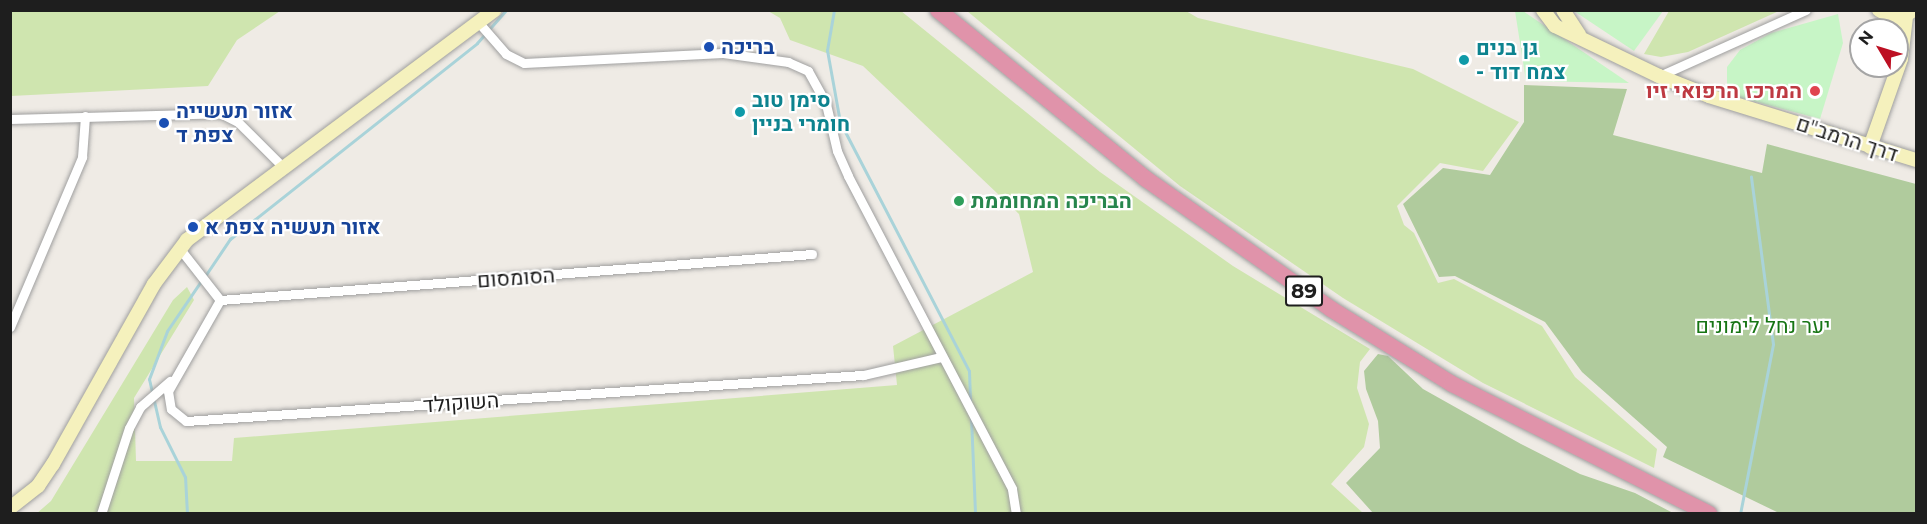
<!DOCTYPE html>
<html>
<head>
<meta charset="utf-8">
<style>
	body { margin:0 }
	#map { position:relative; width:1927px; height:524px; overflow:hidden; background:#efebe5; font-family:Montserrat,Heebo,sans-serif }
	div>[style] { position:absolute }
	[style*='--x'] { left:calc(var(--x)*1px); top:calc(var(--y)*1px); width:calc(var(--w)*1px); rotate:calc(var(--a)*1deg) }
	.grass>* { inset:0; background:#cfe5af }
	.forest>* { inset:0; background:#b0cb9d }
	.park>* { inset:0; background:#c7f5c6 }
	.stream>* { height:3px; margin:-1.5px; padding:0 1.5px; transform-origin:1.5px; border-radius:1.5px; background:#a9d3d9 }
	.roads { filter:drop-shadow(0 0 2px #9f9f9f) drop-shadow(0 0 2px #9f9f9f) }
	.street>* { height:9px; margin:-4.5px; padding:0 4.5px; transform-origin:4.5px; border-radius:4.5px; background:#fff }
	.secondary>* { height:14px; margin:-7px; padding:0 7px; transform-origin:7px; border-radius:7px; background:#f5f1bd }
	.highway>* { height:16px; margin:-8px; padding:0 8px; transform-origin:8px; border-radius:8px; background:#e093aa }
	.dots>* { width:16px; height:16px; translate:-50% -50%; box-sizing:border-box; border:3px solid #fff; border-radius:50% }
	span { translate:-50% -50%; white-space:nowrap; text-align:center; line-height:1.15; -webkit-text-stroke:4.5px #fff; paint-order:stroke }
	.shield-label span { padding:2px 4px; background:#fff; border:2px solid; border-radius:4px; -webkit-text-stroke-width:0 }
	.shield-label { font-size:20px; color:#1e1e1e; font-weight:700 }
	.transit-label { font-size:21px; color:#164399; font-weight:700 }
	.left { translate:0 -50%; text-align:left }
	.culture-label { font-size:21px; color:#0d838f; font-weight:700 }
	.health-label { font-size:21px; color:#be3a42; font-weight:700 }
	.right { translate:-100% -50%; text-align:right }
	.street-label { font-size:21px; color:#1e1e1e }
	.leisure-label { font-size:21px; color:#27864d; font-weight:700 }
	.park-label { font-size:21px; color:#177514 }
	.frame { position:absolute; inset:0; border:12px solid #1e1e1e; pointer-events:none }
	.north { position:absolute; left:1849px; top:18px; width:60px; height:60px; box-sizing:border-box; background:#fff; border:2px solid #a5a5a5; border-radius:50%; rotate:308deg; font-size:16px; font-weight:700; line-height:24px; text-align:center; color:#1e1e1e }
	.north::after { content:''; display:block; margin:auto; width:21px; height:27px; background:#bd1023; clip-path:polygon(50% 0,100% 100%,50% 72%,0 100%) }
</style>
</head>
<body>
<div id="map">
	<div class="grass">
		<div style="clip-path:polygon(11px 10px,280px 10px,280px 11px,237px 40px,208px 86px,11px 96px)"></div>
		<div style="clip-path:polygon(768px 11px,901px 11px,1100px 172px,1233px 266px,1370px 349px,1360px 362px,1357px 388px,1369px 424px,1364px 447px,1331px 484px,1363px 513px,36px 514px,51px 501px,173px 300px,187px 287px,194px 300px,134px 398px,136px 461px,232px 461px,234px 438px,897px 385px,893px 346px,1033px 272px,1019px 214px,863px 66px,790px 40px,780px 18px)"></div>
		<div style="clip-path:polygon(967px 11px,1186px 11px,1198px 18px,1413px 69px,1519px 122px,1483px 171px,1440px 163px,1397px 206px,1404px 225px,1414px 233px,1438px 283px,1454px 279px,1542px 326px,1575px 377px,1657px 449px,1654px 468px,1483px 383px,1343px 298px,1180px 186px)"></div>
		<div style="clip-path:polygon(1669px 11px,1669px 10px,1779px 11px,1688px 52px,1661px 57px,1644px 54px)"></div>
	</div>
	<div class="forest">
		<div style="clip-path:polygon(1524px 85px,1627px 89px,1613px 135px,1762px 173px,1767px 144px,1916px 184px,1916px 513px,1779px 513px,1663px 457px,1667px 447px,1582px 372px,1545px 322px,1455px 276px,1439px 277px,1403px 204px,1443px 168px,1490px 175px,1524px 122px)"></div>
		<div style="clip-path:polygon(1378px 354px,1388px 356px,1423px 389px,1521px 444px,1580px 474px,1635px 493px,1673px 513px,1373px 513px,1346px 483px,1380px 448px,1378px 421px,1366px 389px,1364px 371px)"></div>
	</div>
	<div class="park">
		<div style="clip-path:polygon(1515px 11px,1523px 11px,1629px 83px,1526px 81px)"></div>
		<div style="clip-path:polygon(1574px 11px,1663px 11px,1634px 51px)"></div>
		<div style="clip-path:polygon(1838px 14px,1843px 43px,1820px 119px,1741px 98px,1727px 87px,1727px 67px,1740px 50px,1771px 33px)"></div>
	</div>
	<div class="stream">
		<div style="--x:834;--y:10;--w:41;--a:99.9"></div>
		<div style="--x:827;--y:50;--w:73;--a:79.8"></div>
		<div style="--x:840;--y:122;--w:280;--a:62.6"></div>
		<div style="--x:969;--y:371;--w:31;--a:88"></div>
		<div style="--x:205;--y:276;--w:45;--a:-56"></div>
		<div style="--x:230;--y:239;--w:315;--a:-38.4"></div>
		<div style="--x:477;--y:43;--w:44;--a:-48.7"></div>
		<div style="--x:971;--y:417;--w:97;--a:87.6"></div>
		<div style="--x:187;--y:514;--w:37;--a:-93"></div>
		<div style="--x:185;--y:477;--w:56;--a:-116.6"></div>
		<div style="--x:160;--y:427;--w:49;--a:-102.9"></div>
		<div style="--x:149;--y:379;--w:51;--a:-69.4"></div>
		<div style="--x:167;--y:331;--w:60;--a:-55.8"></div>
		<div style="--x:1740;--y:514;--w:173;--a:-79"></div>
		<div style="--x:1773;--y:344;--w:169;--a:-97.5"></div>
	</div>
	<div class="roads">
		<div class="street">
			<div style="--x:479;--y:23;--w:41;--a:48.9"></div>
			<div style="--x:506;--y:54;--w:20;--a:27"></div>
			<div style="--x:524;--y:63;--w:199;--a:-2.9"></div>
			<div style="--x:723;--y:53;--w:66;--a:7.9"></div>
			<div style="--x:788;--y:62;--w:22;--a:24"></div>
			<div style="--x:808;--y:71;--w:38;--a:61"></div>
			<div style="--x:826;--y:104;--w:48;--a:76.8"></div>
			<div style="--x:837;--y:151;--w:27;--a:66"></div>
			<div style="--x:848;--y:176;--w:353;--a:62.3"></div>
			<div style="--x:1012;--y:489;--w:25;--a:81"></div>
			<div style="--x:1659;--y:76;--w:161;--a:-24.2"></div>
			<div style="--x:10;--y:119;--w:210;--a:-1.6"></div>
			<div style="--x:220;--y:113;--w:20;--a:27"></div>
			<div style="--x:238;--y:122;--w:64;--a:45"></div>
			<div style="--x:180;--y:249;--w:65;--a:51.9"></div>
			<div style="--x:220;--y:300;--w:105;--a:119.7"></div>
			<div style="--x:168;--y:391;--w:18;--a:81"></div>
			<div style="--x:171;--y:409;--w:19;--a:39"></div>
			<div style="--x:186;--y:421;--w:679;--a:-3.89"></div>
			<div style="--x:863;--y:375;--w:80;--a:-13"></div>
			<div style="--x:220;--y:300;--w:594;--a:-4.44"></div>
			<div style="--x:10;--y:327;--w:185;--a:-67"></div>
			<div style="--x:82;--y:157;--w:41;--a:-85.8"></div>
			<div style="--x:101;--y:514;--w:90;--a:-72"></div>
			<div style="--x:129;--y:428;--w:24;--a:-62"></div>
			<div style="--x:140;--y:407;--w:40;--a:-41"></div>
		</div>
		<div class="secondary">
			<div style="--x:1543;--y:10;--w:20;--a:53"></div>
			<div style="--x:1555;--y:26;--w:115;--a:25.7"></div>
			<div style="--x:1659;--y:76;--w:54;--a:21.8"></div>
			<div style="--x:1709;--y:96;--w:217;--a:17.2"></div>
			<div style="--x:1563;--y:10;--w:30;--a:57"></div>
			<div style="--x:1879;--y:10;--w:18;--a:29"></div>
			<div style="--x:1895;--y:19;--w:17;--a:-24"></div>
			<div style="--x:1870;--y:147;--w:93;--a:-70.6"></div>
			<div style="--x:1901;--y:59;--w:42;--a:-83.2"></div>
			<div style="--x:10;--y:508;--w:36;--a:-38"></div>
			<div style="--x:38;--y:486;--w:27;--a:-56"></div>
			<div style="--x:53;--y:464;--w:206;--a:-60.7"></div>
			<div style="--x:154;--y:284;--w:55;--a:-53.1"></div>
			<div style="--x:187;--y:240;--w:384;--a:-36.8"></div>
		</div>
		<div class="highway">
			<div style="--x:938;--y:10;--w:268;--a:39.1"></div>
			<div style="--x:1146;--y:179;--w:226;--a:35.1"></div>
			<div style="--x:1331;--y:309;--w:142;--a:31.8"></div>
			<div style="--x:1452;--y:384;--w:288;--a:26.8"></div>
		</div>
	</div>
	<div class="dots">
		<div style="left:709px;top:47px;background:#1a4fb4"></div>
		<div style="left:1464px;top:60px;background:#0f9aa8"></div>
		<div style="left:1815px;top:91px;background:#e0444e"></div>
		<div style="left:740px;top:112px;background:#0f9aa8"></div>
		<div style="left:164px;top:123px;background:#1a4fb4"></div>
		<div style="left:959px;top:201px;background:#2e9e5b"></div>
		<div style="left:193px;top:227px;background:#1a4fb4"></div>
	</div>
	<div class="shield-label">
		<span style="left:1304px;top:291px">89</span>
	</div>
	<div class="transit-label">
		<span class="left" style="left:721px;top:47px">בריכה</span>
		<span class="left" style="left:176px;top:123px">אזור תעשייה<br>צפת ד</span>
		<span class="left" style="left:205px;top:227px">אזור תעשיה צפת א</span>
	</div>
	<div class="culture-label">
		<span class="left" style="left:1476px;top:60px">גן בנים<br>- צמח דוד</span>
		<span class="left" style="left:752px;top:112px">סימן טוב<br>חומרי בניין</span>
	</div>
	<div class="health-label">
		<span class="right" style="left:1802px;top:91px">המרכז הרפואי זיו</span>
	</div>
	<div class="street-label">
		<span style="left:1847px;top:139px;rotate:18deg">דרך הרמב"ם</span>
		<span style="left:516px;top:278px;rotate:-4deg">הסומסום</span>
		<span style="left:461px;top:403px;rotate:-4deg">השוקולד</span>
	</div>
	<div class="leisure-label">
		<span class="left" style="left:971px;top:201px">הבריכה המחוממת</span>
	</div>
	<div class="park-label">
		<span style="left:1763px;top:326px">יער נחל לימונים</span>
	</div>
	<div class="frame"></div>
	<div class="north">N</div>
</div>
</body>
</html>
